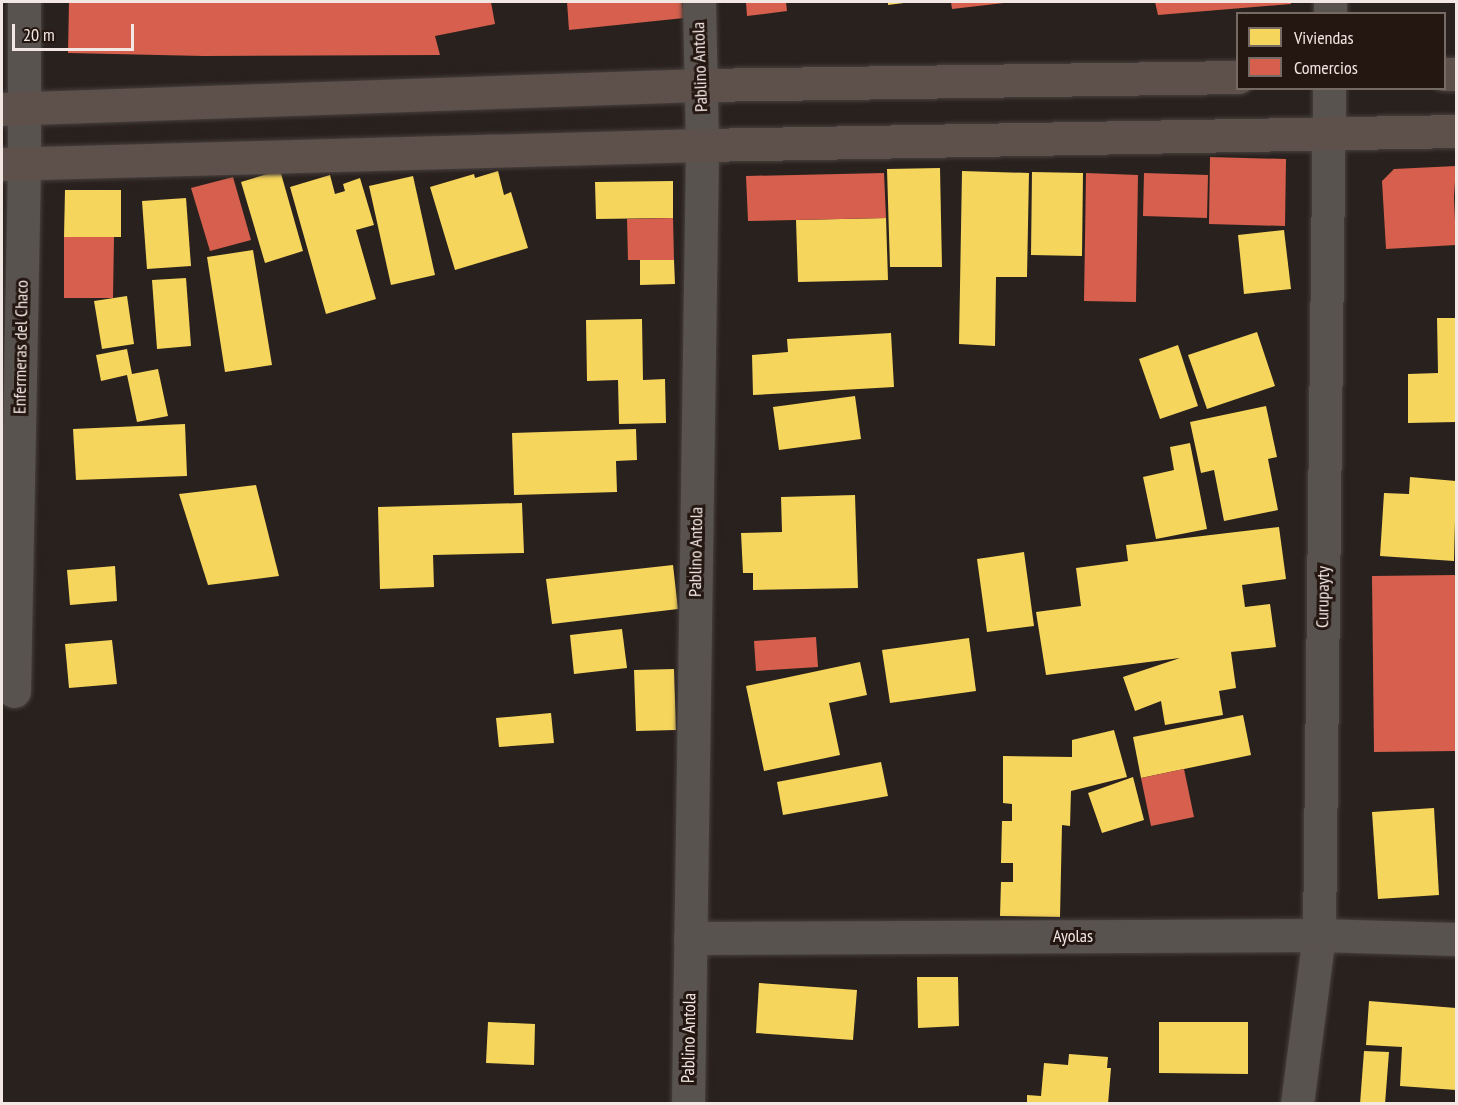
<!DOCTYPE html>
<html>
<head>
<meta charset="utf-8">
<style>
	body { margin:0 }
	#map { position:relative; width:1458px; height:1105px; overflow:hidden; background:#29211e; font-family:"PT Sans Narrow",sans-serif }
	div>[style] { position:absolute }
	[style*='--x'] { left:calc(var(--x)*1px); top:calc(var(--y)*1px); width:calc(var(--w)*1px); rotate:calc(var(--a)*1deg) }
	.homes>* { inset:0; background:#f6d55c }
	.shops>* { inset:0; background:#d6604d }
	.roads { filter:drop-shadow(0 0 2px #463f3d) drop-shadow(0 0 2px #463f3d) }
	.street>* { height:33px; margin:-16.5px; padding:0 16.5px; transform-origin:16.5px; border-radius:16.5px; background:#595350 }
	.primary>* { height:33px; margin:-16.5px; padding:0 16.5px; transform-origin:16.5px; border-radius:16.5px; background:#5e514c }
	span { translate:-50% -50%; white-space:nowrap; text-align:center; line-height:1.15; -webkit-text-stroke:6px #241610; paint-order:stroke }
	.street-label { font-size:18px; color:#f2e7e3 }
	.frame { position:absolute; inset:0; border:3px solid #f2e7e3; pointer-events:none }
	.legend { position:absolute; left:1236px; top:12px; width:210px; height:78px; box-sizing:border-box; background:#241610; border:2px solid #766a64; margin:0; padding:8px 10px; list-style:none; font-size:18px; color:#f2e7e3 }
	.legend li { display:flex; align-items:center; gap:12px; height:30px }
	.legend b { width:30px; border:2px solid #766a64 }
	.scale { position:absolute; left:12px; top:24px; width:122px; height:27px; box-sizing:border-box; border:3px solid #f2e7e3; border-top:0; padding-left:8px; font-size:18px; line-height:21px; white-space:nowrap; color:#f2e7e3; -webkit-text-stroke:4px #241610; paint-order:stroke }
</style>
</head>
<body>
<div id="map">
	<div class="homes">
		<div style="clip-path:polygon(888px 2px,904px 2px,904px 3px,888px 5px)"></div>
		<div style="clip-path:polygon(940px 168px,942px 267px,890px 267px,887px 169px)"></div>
		<div style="clip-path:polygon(280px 170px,303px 251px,265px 263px,241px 182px)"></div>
		<div style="clip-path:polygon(498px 171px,504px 195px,511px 192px,528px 248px,455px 270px,430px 187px,474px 174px,475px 178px)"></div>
		<div style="clip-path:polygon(962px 171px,1029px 173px,1027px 277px,996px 277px,995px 346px,959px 344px)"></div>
		<div style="clip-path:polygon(1032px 172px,1083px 173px,1082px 256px,1031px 255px)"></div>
		<div style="clip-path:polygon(330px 175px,335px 194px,345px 191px,343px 184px,360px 178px,374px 225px,356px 230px,376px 299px,326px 314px,290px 187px)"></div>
		<div style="clip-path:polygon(413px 176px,435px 275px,391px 285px,369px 186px)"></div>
		<div style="clip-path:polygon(673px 181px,673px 218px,596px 219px,595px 182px)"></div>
		<div style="clip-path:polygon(65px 190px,121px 190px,121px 237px,64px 237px)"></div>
		<div style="clip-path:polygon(186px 198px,191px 266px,147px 269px,142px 201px)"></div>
		<div style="clip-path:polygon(886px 218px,888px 280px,798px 282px,796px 220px)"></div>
		<div style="clip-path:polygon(1284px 230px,1291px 289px,1244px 294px,1238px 235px)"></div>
		<div style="clip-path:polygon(253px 250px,272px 365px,225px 372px,207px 257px)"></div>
		<div style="clip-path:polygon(640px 260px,674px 260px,675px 284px,640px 285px)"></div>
		<div style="clip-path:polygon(186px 278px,191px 346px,157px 349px,152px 280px)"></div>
		<div style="clip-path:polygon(127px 296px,134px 344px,102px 349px,94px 301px)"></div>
		<div style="clip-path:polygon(1437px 318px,1456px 318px,1456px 422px,1408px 423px,1408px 374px,1438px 373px)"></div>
		<div style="clip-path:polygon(642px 319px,643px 380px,665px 379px,666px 423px,619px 424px,618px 380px,587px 381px,586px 320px)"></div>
		<div style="clip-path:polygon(1257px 332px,1275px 386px,1207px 409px,1188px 355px)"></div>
		<div style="clip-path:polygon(891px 333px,894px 387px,753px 395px,752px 355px,788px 352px,787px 339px)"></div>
		<div style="clip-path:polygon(1178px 345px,1198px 406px,1160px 419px,1139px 359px)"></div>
		<div style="clip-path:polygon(127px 349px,132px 374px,158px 369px,168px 416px,137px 422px,127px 375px,101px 381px,96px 355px)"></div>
		<div style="clip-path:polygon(855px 396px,861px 439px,779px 450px,773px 407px)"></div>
		<div style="clip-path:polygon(1266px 406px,1277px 457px,1268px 459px,1278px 510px,1224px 521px,1214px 470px,1201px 473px,1190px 422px)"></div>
		<div style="clip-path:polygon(185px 424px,187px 476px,76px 480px,73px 429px)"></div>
		<div style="clip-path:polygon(636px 429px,637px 460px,616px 461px,617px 492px,514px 495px,512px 433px)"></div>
		<div style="clip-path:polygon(1190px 443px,1207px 529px,1156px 539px,1143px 477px,1174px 470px,1170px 447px)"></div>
		<div style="clip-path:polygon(1410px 477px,1456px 481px,1454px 561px,1380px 556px,1384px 493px,1409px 494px)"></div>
		<div style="clip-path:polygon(256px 485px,279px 576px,208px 585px,179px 494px)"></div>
		<div style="clip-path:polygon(855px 495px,858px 588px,753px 590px,753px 573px,743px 573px,741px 533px,782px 532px,781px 497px)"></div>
		<div style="clip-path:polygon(522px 503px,524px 553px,433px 555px,434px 587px,380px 589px,378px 507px)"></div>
		<div style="clip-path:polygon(1279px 527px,1286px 579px,1242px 585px,1245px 607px,1270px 604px,1276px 647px,1231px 652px,1236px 688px,1219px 691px,1223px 715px,1165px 725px,1161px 701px,1135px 711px,1123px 677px,1180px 658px,1046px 675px,1036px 612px,1081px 606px,1076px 568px,1128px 561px,1126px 545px)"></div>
		<div style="clip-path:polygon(1024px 552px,1034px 626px,987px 632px,977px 559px)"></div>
		<div style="clip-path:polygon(673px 565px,678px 609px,552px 624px,546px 579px)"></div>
		<div style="clip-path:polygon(115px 566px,117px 601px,70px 605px,67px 570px)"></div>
		<div style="clip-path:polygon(622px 629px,627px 668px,574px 674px,570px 635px)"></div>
		<div style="clip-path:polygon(969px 638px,976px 691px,890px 703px,882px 650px)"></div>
		<div style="clip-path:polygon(112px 640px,117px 684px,69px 688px,65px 644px)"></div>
		<div style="clip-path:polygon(860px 662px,867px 695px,829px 703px,840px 755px,764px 771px,746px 686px)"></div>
		<div style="clip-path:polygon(674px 669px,676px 730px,636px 731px,634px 670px)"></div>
		<div style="clip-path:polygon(551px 713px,554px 743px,499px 747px,496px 718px)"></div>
		<div style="clip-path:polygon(1243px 715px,1251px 755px,1141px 778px,1133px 737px)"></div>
		<div style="clip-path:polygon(1114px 730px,1127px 777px,1071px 791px,1070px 826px,1062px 825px,1060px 917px,1000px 916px,1001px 882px,1013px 882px,1013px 863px,1001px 863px,1002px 821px,1012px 821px,1012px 804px,1003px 803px,1003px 756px,1072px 757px,1072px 740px)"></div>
		<div style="clip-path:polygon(881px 762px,888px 796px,783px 815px,777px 782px)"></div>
		<div style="clip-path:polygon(1133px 777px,1144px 820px,1102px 833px,1088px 793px)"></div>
		<div style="clip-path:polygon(1434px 808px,1439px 895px,1378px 899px,1372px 812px)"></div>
		<div style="clip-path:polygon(917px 977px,958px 977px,959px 1026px,918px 1028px)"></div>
		<div style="clip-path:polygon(759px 983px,857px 990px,853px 1040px,756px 1033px)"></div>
		<div style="clip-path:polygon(1369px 1001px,1456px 1008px,1456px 1090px,1400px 1086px,1402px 1047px,1366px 1045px)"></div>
		<div style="clip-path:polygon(488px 1022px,535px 1024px,534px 1065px,486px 1063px)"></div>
		<div style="clip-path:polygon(1159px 1022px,1248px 1022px,1248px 1074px,1159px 1073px)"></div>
		<div style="clip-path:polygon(1364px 1051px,1389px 1052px,1385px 1104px,1360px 1104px)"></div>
		<div style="clip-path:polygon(1069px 1054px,1108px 1057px,1107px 1068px,1111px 1068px,1108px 1104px,1027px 1104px,1027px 1095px,1041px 1096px,1044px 1063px,1068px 1065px)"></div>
	</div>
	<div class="shops">
		<div style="clip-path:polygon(69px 2px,491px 2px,495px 24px,435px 36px,440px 55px,204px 56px,68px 53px)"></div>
		<div style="clip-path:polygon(567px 2px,682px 2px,684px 18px,569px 30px)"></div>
		<div style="clip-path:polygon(746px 2px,786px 2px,787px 11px,747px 16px)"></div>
		<div style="clip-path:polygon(951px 2px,1004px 2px,1004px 3px,952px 9px)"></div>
		<div style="clip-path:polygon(1155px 2px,1291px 2px,1291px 4px,1158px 15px)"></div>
		<div style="clip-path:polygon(1210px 157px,1286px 159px,1285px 226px,1209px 224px)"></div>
		<div style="clip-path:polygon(1456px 166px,1454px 197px,1456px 245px,1386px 249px,1382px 181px,1394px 169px)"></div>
		<div style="clip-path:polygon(884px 173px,886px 218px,748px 221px,746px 176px)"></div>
		<div style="clip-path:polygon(1086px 173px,1138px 175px,1136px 302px,1084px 301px)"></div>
		<div style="clip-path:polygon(1144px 173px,1208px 175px,1207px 218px,1143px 216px)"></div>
		<div style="clip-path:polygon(233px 177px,251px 240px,210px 251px,191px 188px)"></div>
		<div style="clip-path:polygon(673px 218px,674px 260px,628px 260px,627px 219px)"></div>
		<div style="clip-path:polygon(64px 237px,114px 237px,113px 298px,64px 298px)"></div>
		<div style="clip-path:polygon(1456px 575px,1456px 751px,1374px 752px,1372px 576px)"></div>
		<div style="clip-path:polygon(816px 637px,818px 667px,756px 671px,754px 641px)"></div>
		<div style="clip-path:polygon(1184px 769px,1194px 817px,1151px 826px,1141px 778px)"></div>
	</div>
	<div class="roads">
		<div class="street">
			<div style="--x:1330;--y:14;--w:12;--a:-90"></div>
			<div style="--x:14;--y:691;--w:527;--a:-88.91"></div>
			<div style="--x:24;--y:164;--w:162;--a:-90"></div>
			<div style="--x:690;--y:938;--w:629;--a:-0.27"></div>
			<div style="--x:1319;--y:935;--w:137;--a:1.7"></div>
			<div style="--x:688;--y:1104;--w:959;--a:-89.16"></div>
			<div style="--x:702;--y:145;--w:143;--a:-91.2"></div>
			<div style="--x:1297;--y:1104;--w:170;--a:-82.6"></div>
			<div style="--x:1319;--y:935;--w:847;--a:-89.32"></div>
		</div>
		<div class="primary">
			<div style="--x:1444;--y:74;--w:12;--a:0"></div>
			<div style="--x:2;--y:109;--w:699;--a:-1.97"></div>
			<div style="--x:701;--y:85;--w:537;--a:-0.85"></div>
			<div style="--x:2;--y:164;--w:700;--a:-1.55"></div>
			<div style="--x:702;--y:145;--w:754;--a:-1.06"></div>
		</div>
	</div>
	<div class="street-label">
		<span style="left:700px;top:67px;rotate:-92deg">Pablino Antola</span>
		<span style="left:21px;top:347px;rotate:-89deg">Enfermeras del Chaco</span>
		<span style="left:696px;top:552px;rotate:-89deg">Pablino Antola</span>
		<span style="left:1323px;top:597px;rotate:-89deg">Curupayty</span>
		<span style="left:1073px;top:936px">Ayolas</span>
		<span style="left:689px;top:1038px;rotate:-89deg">Pablino Antola</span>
	</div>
	<div class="frame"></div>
	<ul class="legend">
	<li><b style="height:16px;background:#f6d55c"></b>Viviendas</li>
	<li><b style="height:16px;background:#d6604d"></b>Comercios</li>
	</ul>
	<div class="scale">20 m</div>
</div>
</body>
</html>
